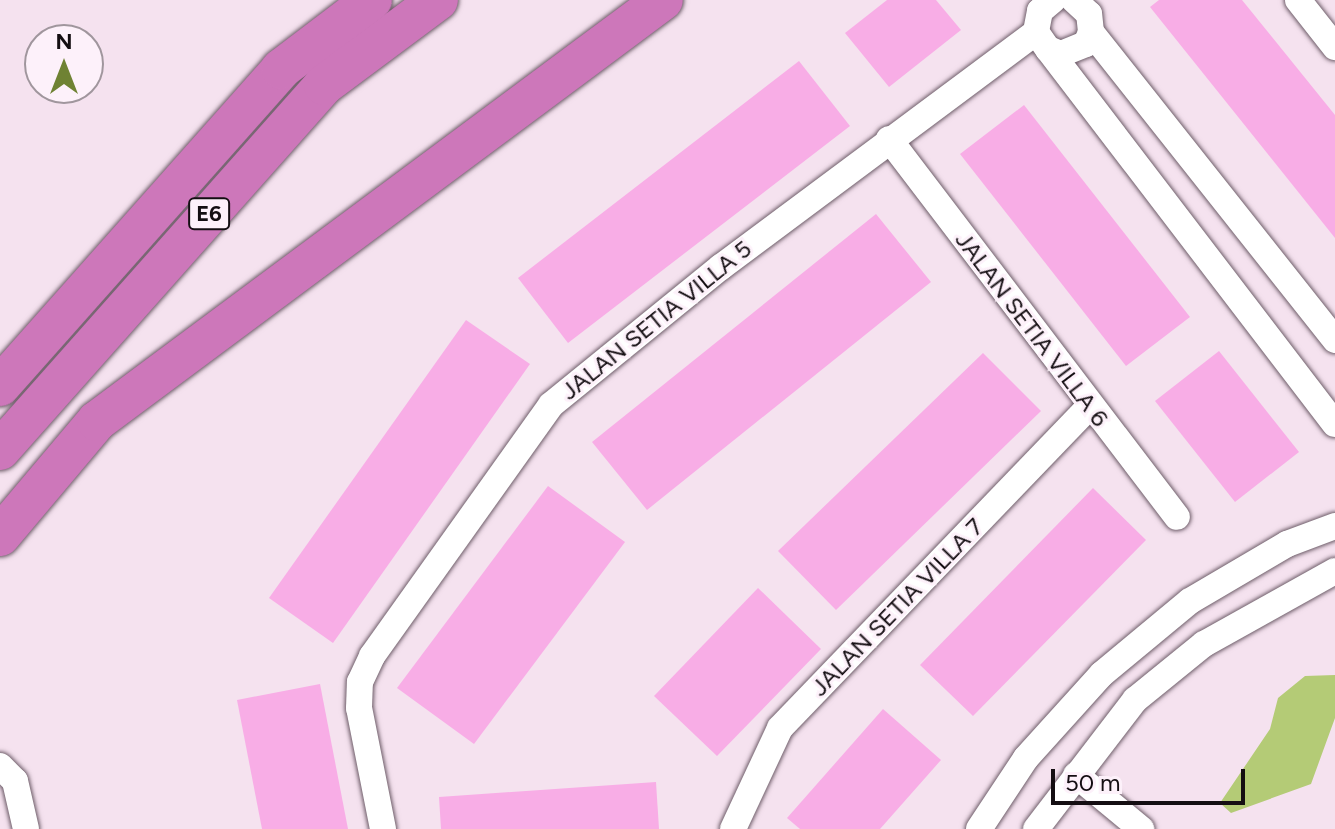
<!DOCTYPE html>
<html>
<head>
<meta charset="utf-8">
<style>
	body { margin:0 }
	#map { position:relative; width:1335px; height:829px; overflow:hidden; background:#f5e2ef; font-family:Figtree,sans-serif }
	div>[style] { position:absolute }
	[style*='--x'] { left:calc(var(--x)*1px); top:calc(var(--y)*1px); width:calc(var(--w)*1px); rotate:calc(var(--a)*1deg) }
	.water>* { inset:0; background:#b4cb76 }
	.building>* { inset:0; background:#f8ade6 }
	.roads { filter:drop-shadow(0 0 2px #6e5d69) drop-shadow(0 0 2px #6e5d69) }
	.minor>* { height:26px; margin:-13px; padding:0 13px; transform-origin:13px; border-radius:13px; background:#fff }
	.highway>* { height:40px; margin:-20px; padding:0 20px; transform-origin:20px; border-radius:20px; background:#cd77ba }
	span { translate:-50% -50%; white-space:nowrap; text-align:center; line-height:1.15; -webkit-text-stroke:6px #fdf1fa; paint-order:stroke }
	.shield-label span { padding:2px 6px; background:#fdf1fa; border:2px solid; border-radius:6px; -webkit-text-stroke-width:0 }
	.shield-label { font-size:22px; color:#140e12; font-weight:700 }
	.street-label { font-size:24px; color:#140e12 }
	.north { position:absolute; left:24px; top:24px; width:80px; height:80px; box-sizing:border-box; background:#fdf1fa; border:2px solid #a0969d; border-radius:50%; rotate:0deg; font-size:22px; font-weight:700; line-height:32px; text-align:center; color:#140e12 }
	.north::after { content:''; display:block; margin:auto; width:28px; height:36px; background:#6f8233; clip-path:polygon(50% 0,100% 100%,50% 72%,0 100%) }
	.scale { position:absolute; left:1051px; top:769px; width:194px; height:36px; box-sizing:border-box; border:4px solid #140e12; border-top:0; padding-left:10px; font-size:24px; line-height:28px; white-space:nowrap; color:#140e12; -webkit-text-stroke:6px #fdf1fa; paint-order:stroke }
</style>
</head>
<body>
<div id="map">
	<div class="water">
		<div style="clip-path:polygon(1335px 675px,1335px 718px,1311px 784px,1231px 813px,1220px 803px,1270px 729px,1278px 698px,1305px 676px)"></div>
	</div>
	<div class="building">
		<div style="clip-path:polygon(887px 0,936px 0,961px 30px,889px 87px,845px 33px)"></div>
		<div style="clip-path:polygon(1159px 0,1242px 0,1335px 115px,1335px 238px,1150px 7px)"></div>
		<div style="clip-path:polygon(799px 61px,850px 126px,568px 343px,518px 278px)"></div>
		<div style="clip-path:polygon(1024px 105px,1190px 317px,1126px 366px,960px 154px)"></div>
		<div style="clip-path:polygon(876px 214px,931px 282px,647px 510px,592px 442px)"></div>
		<div style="clip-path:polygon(466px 320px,530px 364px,333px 643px,269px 598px)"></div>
		<div style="clip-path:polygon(1219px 351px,1299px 452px,1235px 502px,1155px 401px)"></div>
		<div style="clip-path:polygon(983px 353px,1041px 411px,836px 610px,778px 551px)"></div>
		<div style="clip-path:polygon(548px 486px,625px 542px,474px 744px,397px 688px)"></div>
		<div style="clip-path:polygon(1093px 488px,1146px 540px,973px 716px,920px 665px)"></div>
		<div style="clip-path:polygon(758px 588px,821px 649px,717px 756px,654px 696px)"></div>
		<div style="clip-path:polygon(320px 684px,348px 829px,262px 829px,237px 700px)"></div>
		<div style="clip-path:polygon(883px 709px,941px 760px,880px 829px,800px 829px,787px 818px)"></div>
		<div style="clip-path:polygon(656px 782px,659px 829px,441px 829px,439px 797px)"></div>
	</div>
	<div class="roads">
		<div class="minor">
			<div style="--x:1053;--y:0;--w:17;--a:140"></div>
			<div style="--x:1040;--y:11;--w:21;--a:101"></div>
			<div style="--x:1036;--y:32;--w:21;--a:55"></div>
			<div style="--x:1048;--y:49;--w:14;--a:21"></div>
			<div style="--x:1061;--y:54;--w:27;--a:-22"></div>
			<div style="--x:1086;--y:44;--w:13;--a:-67"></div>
			<div style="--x:1091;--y:32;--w:18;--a:-96"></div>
			<div style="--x:1089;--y:14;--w:21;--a:-137"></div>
			<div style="--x:1298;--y:0;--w:60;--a:51.8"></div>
			<div style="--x:1091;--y:32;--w:393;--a:51.6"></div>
			<div style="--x:1048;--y:49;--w:472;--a:52.6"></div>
			<div style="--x:889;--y:139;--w:475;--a:52.7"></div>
			<div style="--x:0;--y:766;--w:21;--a:45"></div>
			<div style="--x:15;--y:781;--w:49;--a:77.1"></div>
			<div style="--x:1076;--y:775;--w:85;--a:39.7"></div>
			<div style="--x:383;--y:829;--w:123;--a:-101.2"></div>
			<div style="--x:359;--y:708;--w:26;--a:-88"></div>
			<div style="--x:360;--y:682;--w:29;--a:-65"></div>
			<div style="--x:372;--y:656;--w:308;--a:-54.5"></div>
			<div style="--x:551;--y:405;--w:219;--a:-39.1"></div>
			<div style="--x:721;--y:267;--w:393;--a:-36.7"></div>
			<div style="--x:733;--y:829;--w:111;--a:-65"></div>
			<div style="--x:780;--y:728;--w:447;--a:-46.1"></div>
			<div style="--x:979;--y:829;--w:85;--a:-56.5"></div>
			<div style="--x:1026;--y:758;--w:113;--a:-47.9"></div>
			<div style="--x:1102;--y:674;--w:114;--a:-39.7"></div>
			<div style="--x:1190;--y:601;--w:113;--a:-30.4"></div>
			<div style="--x:1287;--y:544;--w:51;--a:-20.6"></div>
			<div style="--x:1036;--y:829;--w:163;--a:-52.5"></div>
			<div style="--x:1135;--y:700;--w:89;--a:-39.1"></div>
			<div style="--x:1204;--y:644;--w:150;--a:-29.1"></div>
		</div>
		<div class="highway">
			<div style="--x:0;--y:386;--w:424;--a:-48.4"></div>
			<div style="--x:281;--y:69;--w:114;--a:-37.2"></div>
			<div style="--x:0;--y:450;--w:488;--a:-48.4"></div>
			<div style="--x:324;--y:85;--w:142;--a:-36.7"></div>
			<div style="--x:0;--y:536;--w:150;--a:-49.9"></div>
			<div style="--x:97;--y:421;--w:705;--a:-36.64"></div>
		</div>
	</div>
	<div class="shield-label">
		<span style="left:209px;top:214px">E6</span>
	</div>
	<div class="street-label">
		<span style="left:656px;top:320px;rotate:-39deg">JALAN SETIA VILLA 5</span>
		<span style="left:1032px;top:329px;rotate:53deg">JALAN SETIA VILLA 6</span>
		<span style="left:897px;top:607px;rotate:-46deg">JALAN SETIA VILLA 7</span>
	</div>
	<div class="north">N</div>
	<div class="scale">50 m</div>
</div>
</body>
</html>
